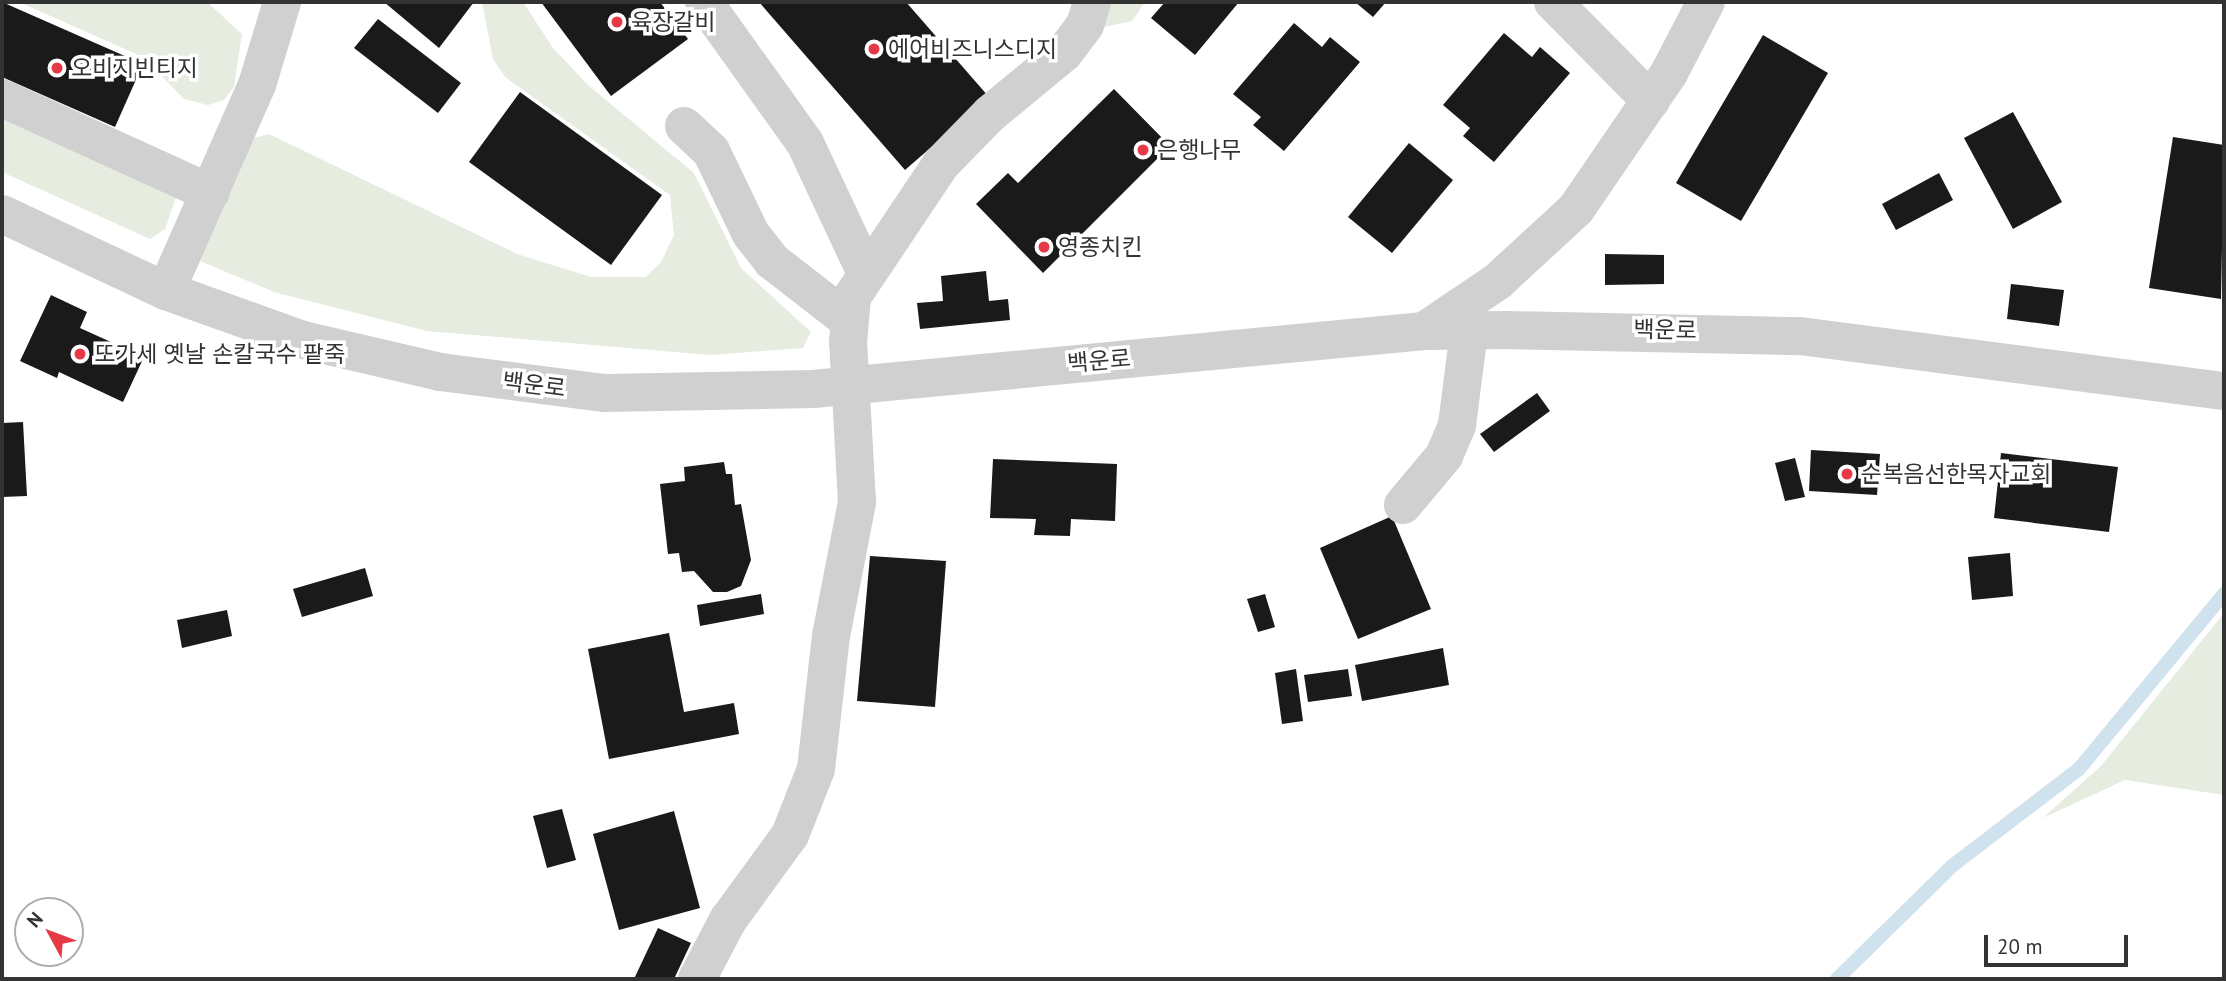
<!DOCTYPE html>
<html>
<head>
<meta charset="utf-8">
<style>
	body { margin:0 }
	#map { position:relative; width:2226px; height:981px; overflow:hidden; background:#fff; font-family:"PT Sans","Noto Sans KR",sans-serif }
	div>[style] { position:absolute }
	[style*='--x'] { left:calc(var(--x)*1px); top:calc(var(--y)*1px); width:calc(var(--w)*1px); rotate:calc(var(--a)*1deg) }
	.green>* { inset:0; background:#e6ecdf }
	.stream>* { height:14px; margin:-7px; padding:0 7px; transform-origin:7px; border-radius:7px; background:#cfe2ee }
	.building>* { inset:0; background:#1a1a1a }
	.minor>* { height:38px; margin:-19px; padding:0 19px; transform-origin:19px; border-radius:19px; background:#d0d0d0 }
	.dots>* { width:19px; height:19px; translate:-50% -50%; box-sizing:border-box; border:4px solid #fff; border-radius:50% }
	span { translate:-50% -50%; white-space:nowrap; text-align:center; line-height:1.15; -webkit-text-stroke:7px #fff; paint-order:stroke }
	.poi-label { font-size:23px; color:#333 }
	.left { translate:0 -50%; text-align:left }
	.street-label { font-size:23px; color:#333 }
	.frame { position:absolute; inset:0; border:4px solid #333; pointer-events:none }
	.north { position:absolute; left:14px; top:897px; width:70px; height:70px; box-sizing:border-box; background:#fff; border:2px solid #adadad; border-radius:50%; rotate:311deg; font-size:19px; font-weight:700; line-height:28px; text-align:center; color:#333 }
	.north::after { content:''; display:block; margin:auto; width:24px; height:32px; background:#e63946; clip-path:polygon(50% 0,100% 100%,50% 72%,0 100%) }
	.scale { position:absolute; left:1984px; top:935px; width:144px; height:32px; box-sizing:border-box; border:4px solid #333; border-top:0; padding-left:9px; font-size:21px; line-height:24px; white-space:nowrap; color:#333; -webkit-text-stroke:5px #fff; paint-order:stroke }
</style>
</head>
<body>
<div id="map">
	<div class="green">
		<div style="clip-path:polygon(19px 2px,207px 2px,242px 34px,234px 87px,224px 100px,208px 105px,184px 99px,143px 57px)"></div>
		<div style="clip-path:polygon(482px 2px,523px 2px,553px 48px,588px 85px,694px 173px,741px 268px,811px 332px,803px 348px,710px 355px,427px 331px,274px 292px,200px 261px,247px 140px,269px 134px,517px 254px,591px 277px,646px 277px,661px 262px,674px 235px,670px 195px,505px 77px,493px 59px)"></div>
		<div style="clip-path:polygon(1102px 2px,1145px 2px,1132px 21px,1096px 29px)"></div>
		<div style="clip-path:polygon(2px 112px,176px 197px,165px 229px,150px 239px,2px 172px)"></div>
		<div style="clip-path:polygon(2224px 613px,2224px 795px,2125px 780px,2043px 818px,2101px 766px)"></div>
	</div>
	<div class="stream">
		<div style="--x:1837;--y:979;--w:161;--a:-44.5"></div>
		<div style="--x:1952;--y:866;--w:160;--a:-37.4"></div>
		<div style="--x:2079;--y:769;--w:227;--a:-50.4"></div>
	</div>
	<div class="building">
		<div style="clip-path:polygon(2px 2px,143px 64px,115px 127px,2px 77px)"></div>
		<div style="clip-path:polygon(384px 2px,474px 2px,439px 48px)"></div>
		<div style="clip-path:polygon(541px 2px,660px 2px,688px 39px,611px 96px)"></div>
		<div style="clip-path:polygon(759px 2px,906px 2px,989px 97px,905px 170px)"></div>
		<div style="clip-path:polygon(1165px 2px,1239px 2px,1195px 55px,1151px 18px)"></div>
		<div style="clip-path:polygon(1355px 2px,1386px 2px,1373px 17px)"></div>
		<div style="clip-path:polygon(378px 19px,461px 83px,438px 113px,354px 48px)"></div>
		<div style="clip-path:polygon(1294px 23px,1322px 47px,1330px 37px,1360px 62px,1284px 151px,1253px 125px,1261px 117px,1233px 94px)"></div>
		<div style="clip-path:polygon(1504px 33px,1532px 57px,1540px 47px,1570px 73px,1494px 162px,1463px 136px,1470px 128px,1443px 105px)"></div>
		<div style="clip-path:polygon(1763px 35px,1828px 73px,1741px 221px,1676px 183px)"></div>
		<div style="clip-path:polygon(1114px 89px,1170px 146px,1043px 273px,976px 204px,1008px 173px,1018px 183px)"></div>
		<div style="clip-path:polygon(520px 92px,662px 195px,611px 265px,469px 162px)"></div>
		<div style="clip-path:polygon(2013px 112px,2062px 202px,2013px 229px,1964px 138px)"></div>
		<div style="clip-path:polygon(2173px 137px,2224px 145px,2221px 299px,2149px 288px)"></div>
		<div style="clip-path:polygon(1409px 143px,1453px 180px,1392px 253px,1348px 217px)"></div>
		<div style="clip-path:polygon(1939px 173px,1953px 200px,1896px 230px,1882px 204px)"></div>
		<div style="clip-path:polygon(1605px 254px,1664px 255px,1664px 284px,1605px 285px)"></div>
		<div style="clip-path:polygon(986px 271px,989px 301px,1008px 299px,1010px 320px,920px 329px,917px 303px,943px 301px,941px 276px)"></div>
		<div style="clip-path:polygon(2011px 284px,2064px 290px,2059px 326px,2007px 319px)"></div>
		<div style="clip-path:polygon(51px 295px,87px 312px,80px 328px,144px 357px,123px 402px,59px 372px,57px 378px,20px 361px)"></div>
		<div style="clip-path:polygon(1537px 393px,1550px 411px,1494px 452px,1480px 434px)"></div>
		<div style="clip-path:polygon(23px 422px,27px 496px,2px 497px,2px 423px)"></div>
		<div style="clip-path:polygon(1811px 450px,1880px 454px,1877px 495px,1809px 491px)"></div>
		<div style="clip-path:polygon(2001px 453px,2118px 467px,2109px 532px,1994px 518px)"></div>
		<div style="clip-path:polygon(1795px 458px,1805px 497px,1785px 501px,1775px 463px)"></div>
		<div style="clip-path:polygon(993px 459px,1117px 464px,1115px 521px,1071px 519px,1070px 536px,1034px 535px,1036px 519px,990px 518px)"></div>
		<div style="clip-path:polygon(724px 462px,726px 474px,732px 474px,735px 505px,741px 504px,751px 560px,741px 586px,727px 592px,713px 592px,694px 571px,682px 572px,679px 553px,668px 554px,660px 484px,685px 481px,684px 467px)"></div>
		<div style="clip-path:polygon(1392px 516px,1431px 609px,1358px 639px,1320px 548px)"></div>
		<div style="clip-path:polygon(2010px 553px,2013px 596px,1972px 600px,1968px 557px)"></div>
		<div style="clip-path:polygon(870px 556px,946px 561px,935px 707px,857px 701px)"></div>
		<div style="clip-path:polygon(365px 568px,373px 596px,302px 617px,293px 589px)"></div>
		<div style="clip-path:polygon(761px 594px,764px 614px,700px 626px,697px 605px)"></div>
		<div style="clip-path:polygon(1265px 594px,1275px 627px,1258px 632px,1247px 599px)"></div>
		<div style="clip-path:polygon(227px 610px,232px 636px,182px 648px,177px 620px)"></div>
		<div style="clip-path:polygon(669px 633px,684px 712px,734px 703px,739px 734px,609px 759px,588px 649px)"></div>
		<div style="clip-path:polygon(1443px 648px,1449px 685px,1362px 701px,1355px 665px)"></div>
		<div style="clip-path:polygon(1296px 669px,1303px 721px,1282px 724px,1275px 673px)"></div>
		<div style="clip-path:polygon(1348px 669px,1352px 696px,1308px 702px,1304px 675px)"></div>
		<div style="clip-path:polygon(562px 809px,576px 860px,547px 868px,533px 816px)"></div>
		<div style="clip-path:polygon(674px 811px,700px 908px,619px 930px,593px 834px)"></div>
		<div style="clip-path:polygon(658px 928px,691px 943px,674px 979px,634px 979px)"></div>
	</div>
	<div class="minor">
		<div style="--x:704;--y:2;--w:173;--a:54.4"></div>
		<div style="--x:805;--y:143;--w:144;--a:64.9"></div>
		<div style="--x:1553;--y:2;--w:139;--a:45.3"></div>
		<div style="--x:2;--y:98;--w:229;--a:24.5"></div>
		<div style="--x:684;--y:126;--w:37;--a:43"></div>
		<div style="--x:711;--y:151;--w:92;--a:64.3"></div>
		<div style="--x:751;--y:234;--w:34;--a:52"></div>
		<div style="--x:772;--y:261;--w:96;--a:37.8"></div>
		<div style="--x:2;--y:214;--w:181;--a:25.2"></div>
		<div style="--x:166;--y:291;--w:145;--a:19.7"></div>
		<div style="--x:303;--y:340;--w:141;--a:13.1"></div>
		<div style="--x:440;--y:372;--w:166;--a:7.3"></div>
		<div style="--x:605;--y:393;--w:208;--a:-1.1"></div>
		<div style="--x:813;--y:389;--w:614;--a:-5.42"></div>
		<div style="--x:1424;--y:331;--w:82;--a:-0.7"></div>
		<div style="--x:1506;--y:330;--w:294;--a:1.2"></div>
		<div style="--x:1800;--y:336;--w:428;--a:7.4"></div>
		<div style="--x:166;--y:291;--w:225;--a:-66.2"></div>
		<div style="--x:257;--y:85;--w:87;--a:-73.2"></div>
		<div style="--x:1424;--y:331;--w:89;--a:-34"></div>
		<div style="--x:1498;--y:281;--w:106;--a:-42.7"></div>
		<div style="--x:1576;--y:209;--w:165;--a:-55.6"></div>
		<div style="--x:1669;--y:73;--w:80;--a:-62.5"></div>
		<div style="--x:1403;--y:505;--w:64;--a:-50.1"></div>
		<div style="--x:1444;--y:456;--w:34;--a:-67"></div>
		<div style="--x:1457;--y:425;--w:95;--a:-82.7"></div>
		<div style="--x:697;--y:979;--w:67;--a:-62.3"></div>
		<div style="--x:728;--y:920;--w:105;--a:-53.9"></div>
		<div style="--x:790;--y:835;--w:71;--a:-68.5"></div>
		<div style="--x:816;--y:769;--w:134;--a:-83.6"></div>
		<div style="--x:831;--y:636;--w:136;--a:-79"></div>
		<div style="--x:857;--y:502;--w:160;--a:-93.2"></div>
		<div style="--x:848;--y:342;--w:45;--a:-84.9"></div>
		<div style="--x:852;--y:297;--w:160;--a:-56.2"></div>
		<div style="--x:941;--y:164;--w:70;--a:-45.6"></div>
		<div style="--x:990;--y:114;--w:96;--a:-39.5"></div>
		<div style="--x:1064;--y:53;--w:35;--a:-53"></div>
		<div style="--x:1085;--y:25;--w:24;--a:-73"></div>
	</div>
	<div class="dots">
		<div style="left:617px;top:22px;background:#e63946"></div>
		<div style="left:874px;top:49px;background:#e63946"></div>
		<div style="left:57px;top:68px;background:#e63946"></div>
		<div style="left:1143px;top:150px;background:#e63946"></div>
		<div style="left:1044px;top:247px;background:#e63946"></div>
		<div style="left:80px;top:354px;background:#e63946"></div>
		<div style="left:1847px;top:474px;background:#e63946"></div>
	</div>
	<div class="poi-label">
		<span class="left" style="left:631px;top:22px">육장갈비</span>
		<span class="left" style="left:888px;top:49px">에어비즈니스디지</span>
		<span class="left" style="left:71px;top:68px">오비지빈티지</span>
		<span class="left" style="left:1157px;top:150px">은행나무</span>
		<span class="left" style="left:1058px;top:247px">영종치킨</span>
		<span class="left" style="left:94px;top:354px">또가세 옛날 손칼국수 팥죽</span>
		<span class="left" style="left:1861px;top:474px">순복음선한목자교회</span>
	</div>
	<div class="street-label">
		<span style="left:1665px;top:330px;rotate:1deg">백운로</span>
		<span style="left:1099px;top:361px;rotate:-5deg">백운로</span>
		<span style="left:534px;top:385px;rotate:7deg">백운로</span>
	</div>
	<div class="frame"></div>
	<div class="north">N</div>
	<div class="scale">20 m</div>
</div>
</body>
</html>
